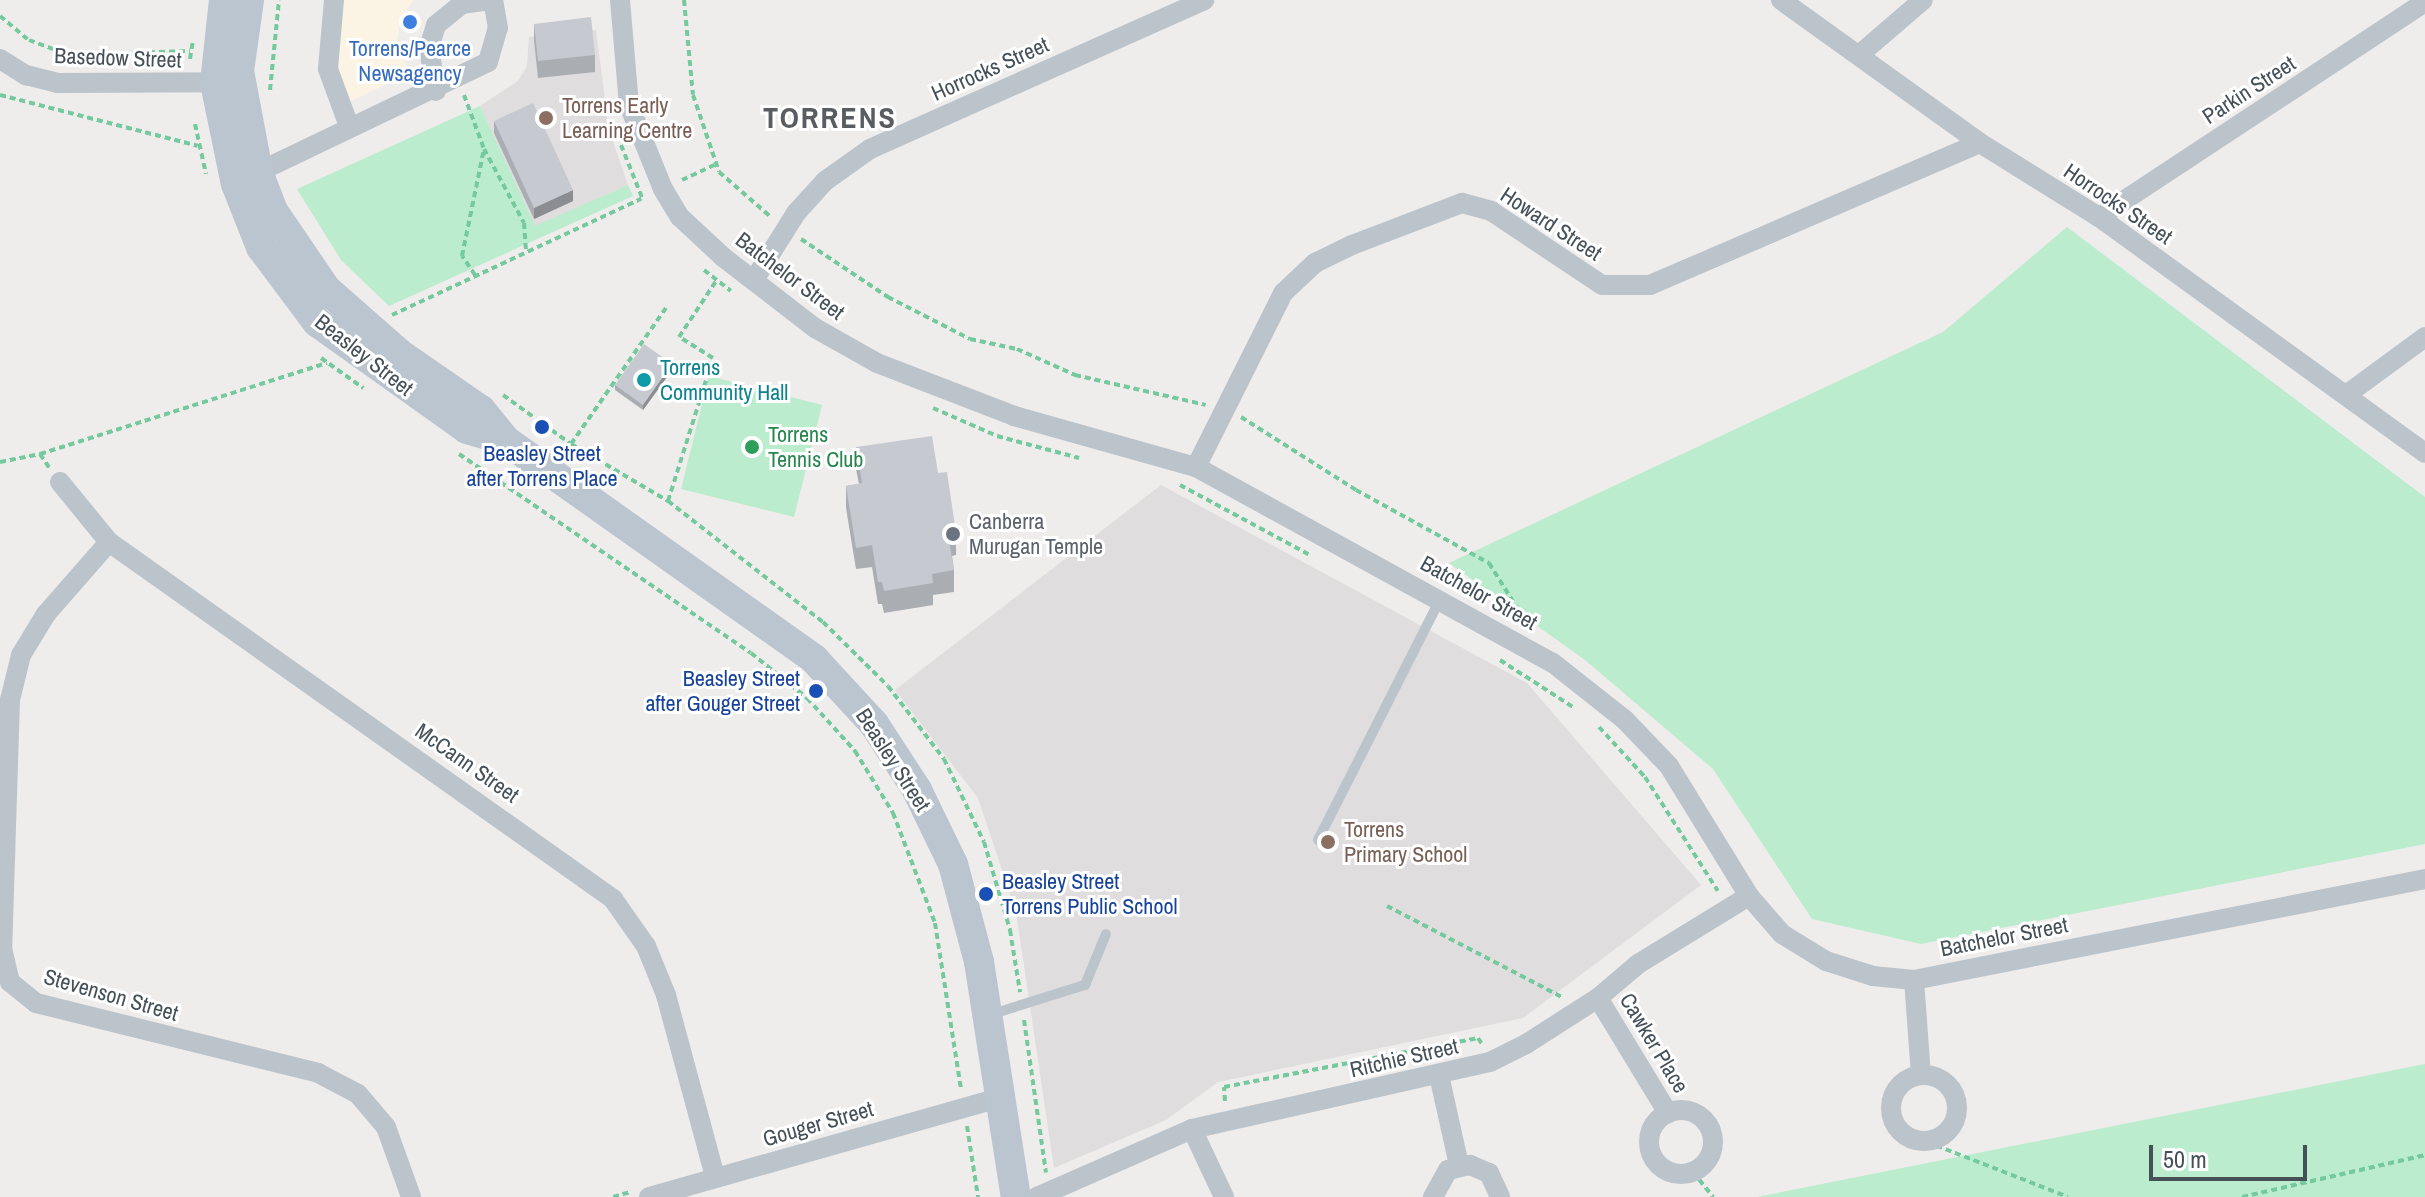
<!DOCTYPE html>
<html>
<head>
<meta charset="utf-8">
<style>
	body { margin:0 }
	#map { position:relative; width:2425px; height:1197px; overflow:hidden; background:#efecec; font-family:"Archivo Narrow",sans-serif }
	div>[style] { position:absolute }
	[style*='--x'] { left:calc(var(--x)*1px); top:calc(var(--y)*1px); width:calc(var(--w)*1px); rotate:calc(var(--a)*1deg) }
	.commercial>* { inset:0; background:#fbf4e5 }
	.education>* { inset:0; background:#e0ddde }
	.green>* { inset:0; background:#bbeccd }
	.path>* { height:4px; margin-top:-2px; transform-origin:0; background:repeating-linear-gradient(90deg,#74c99e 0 6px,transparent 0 10px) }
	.lane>* { height:10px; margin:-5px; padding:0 5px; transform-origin:5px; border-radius:5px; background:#bbc4cb }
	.street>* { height:20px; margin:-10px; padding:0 10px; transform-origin:10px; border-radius:10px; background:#bbc4cb }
	.street>.ring { margin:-10px; padding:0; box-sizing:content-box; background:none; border:20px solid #bbc4cb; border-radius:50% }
	.secondary>* { height:30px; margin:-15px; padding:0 15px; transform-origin:15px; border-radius:15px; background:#bac5d0 }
	.wall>* { inset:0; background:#aaadb2 }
	.shaded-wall>* { inset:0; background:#8b8d91 }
	.building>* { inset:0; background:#c6c9cf }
	.dots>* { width:22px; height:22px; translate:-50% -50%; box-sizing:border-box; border:4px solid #fff; border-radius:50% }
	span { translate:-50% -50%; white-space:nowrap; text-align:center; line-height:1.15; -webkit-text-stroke:6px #fff; paint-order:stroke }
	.shop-label { font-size:22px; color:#366cbe }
	.street-label { font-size:22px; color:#455059 }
	.education-label { font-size:22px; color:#785e54 }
	.left { translate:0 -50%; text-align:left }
	.culture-label { font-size:22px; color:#0d838f }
	.leisure-label { font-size:22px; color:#27864d }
	.transit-label { font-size:22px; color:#164399 }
	.right { translate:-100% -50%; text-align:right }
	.worship-label { font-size:22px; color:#5b616d }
	.district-label { font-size:30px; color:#595d61; font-weight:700; letter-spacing:2px }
	.scale { position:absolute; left:2149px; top:1145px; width:158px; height:36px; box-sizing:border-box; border:4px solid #455059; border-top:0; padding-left:10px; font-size:24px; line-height:28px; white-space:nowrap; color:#455059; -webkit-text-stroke:6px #fff; paint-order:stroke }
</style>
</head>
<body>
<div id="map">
	<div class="commercial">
		<div style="clip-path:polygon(339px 0,413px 0,401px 19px,396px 46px,405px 46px,406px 75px,343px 105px,333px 78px)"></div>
	</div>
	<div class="education">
		<div style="clip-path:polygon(596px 30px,609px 130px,628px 185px,535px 227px,480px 106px,518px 81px,527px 66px,529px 37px)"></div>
		<div style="clip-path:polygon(1161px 485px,1527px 683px,1701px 885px,1523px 1018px,1218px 1082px,1166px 1120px,1054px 1168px,1016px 912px,978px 798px,895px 690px)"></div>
	</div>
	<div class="green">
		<div style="clip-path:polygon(480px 106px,535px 226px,628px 185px,633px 196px,389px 306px,341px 260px,297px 189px)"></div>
		<div style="clip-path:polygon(2067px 227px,2425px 497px,2425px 844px,1921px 944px,1812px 919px,1713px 769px,1585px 660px,1449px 563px,1943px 332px)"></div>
		<div style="clip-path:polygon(709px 376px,822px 405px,794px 517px,681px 489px)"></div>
		<div style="clip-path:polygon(2425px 1064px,2425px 1197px,1757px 1197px)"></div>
	</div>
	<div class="path">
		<div style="--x:684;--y:0;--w:95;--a:84.6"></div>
		<div style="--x:693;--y:95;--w:81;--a:71.3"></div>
		<div style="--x:719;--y:172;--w:69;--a:40.9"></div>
		<div style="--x:0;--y:16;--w:38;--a:40"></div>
		<div style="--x:29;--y:40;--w:43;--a:20.6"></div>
		<div style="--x:69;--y:55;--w:121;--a:-1.9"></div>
		<div style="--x:190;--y:59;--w:18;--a:-81"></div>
		<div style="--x:270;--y:90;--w:90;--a:-84.3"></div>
		<div style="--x:0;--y:95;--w:204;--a:14.4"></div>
		<div style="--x:464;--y:95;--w:58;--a:69.7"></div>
		<div style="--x:195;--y:124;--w:51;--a:77.6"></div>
		<div style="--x:621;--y:145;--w:59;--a:68.2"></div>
		<div style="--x:682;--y:180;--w:38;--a:-25"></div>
		<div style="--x:801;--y:239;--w:105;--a:33.7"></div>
		<div style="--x:888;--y:297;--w:92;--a:27.1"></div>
		<div style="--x:970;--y:339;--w:48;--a:12"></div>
		<div style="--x:1017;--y:349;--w:64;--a:24.1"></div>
		<div style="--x:1075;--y:375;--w:134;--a:12.9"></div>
		<div style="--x:704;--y:270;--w:34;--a:38"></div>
		<div style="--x:475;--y:275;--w:23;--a:-124"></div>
		<div style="--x:462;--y:256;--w:109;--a:-78.4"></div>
		<div style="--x:484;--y:149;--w:84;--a:61.6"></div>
		<div style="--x:524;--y:223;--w:29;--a:86"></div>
		<div style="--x:392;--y:315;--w:275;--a:-25"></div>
		<div style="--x:321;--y:358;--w:52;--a:35.5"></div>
		<div style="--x:503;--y:395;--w:84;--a:35.8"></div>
		<div style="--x:571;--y:444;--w:113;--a:30.4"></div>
		<div style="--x:668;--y:501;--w:197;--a:38"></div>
		<div style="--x:823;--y:622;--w:91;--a:44.6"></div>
		<div style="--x:888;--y:686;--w:92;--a:52.5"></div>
		<div style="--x:944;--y:759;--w:92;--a:64.3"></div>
		<div style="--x:984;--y:842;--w:92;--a:73.5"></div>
		<div style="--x:1010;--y:930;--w:63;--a:80.8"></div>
		<div style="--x:933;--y:408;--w:70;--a:23.6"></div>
		<div style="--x:997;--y:436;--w:85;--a:15"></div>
		<div style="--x:1241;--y:417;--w:136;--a:32.4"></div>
		<div style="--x:1356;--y:490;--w:152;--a:28.8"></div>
		<div style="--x:1489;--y:563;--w:75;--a:58"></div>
		<div style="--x:571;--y:444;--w:166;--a:-55.1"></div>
		<div style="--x:40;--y:454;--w:18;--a:56"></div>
		<div style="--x:459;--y:454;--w:353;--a:34.3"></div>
		<div style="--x:751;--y:653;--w:72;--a:38.8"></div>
		<div style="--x:807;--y:698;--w:72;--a:47.8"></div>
		<div style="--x:855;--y:751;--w:73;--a:58.5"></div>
		<div style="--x:893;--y:813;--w:118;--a:69.1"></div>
		<div style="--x:935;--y:923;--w:168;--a:81.1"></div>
		<div style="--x:0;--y:462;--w:41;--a:-11.3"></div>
		<div style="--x:40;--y:454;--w:301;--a:-17.6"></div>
		<div style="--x:1180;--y:485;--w:148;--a:28.3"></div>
		<div style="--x:668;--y:501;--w:150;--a:-72.5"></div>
		<div style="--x:713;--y:358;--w:40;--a:-148"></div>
		<div style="--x:679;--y:337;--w:67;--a:-56.5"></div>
		<div style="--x:1500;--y:660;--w:87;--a:32.8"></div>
		<div style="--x:1599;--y:727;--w:68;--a:47.4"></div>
		<div style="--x:1645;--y:777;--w:135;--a:57.4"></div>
		<div style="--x:1387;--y:906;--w:197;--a:27.5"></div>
		<div style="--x:1024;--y:1020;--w:154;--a:81.8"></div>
		<div style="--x:1225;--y:1101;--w:14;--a:-94"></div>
		<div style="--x:1224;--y:1087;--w:259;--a:-10.9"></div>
		<div style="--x:1478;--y:1038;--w:7;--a:56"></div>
		<div style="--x:967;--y:1126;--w:72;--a:81.2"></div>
		<div style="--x:1927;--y:1142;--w:151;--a:21.3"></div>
		<div style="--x:1693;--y:1172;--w:32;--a:51"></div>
		<div style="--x:613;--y:1197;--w:18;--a:-16"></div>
		<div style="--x:2242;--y:1197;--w:188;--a:-12.9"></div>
	</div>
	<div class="lane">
		<div style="--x:1318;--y:840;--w:269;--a:-63.1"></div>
		<div style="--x:989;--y:1015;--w:101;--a:-17.4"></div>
		<div style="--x:1085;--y:985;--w:55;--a:-67.6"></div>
	</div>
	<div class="street">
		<div style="--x:334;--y:0;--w:69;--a:95"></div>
		<div style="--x:328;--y:69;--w:61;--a:69.8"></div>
		<div style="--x:620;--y:0;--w:105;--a:85.1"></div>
		<div style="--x:629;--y:105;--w:91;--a:68"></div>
		<div style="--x:663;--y:189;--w:33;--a:59"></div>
		<div style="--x:680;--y:217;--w:59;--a:42.9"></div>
		<div style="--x:723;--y:257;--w:116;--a:37.7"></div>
		<div style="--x:815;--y:328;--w:71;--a:29.4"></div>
		<div style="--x:877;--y:363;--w:147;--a:21.1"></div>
		<div style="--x:1014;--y:416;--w:189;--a:15.7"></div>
		<div style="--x:1196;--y:467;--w:407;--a:28.8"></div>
		<div style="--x:1553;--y:663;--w:90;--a:38.3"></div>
		<div style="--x:1624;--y:719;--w:65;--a:46.2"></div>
		<div style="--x:1669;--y:766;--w:153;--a:58.4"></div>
		<div style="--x:1749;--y:896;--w:50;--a:49"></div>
		<div style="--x:1782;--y:934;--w:52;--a:31.5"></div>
		<div style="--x:1826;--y:961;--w:49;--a:17.7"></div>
		<div style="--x:1873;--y:976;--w:41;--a:5.6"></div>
		<div style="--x:1914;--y:980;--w:521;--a:-11.18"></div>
		<div style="--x:1781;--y:0;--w:245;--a:35.7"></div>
		<div style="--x:1980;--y:143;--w:140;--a:31.9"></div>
		<div style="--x:2099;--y:217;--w:402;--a:35.9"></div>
		<div style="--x:1859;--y:55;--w:84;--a:-40.7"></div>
		<div style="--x:0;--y:59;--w:31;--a:32"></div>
		<div style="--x:26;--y:75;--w:32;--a:14"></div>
		<div style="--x:57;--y:83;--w:167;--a:-0.3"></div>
		<div style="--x:436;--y:91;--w:44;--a:-99.2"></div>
		<div style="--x:429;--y:48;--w:24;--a:-73"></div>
		<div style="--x:436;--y:25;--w:33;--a:-39"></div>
		<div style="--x:462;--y:4;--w:28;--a:-8"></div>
		<div style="--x:250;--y:176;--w:264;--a:-25.6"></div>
		<div style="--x:488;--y:62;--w:35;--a:-74"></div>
		<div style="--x:498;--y:28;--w:28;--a:-100"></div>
		<div style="--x:2099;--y:217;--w:391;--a:-33.4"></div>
		<div style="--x:754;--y:280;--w:79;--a:-57.9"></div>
		<div style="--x:796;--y:213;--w:43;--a:-47.8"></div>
		<div style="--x:825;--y:181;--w:55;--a:-35.4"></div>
		<div style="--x:870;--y:149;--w:366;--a:-24"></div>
		<div style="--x:2346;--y:395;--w:98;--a:-36.3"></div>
		<div style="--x:1196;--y:467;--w:195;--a:-63.4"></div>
		<div style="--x:1283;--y:293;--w:44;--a:-43.2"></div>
		<div style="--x:1315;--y:263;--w:41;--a:-25.9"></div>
		<div style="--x:1352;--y:245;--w:118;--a:-20.9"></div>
		<div style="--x:1462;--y:203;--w:30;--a:15"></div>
		<div style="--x:1491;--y:211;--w:133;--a:33.7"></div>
		<div style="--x:1602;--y:285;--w:48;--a:0"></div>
		<div style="--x:1650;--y:285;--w:359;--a:-23.3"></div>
		<div style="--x:60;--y:482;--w:77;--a:50.8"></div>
		<div style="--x:109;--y:542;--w:618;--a:35.31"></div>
		<div style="--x:613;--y:899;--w:57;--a:54.9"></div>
		<div style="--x:646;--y:946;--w:53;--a:67.8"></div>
		<div style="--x:666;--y:995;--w:188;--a:74.9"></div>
		<div style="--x:109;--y:542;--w:96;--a:131.2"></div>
		<div style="--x:46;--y:614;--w:48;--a:121.4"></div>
		<div style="--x:21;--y:655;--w:46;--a:103.7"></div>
		<div style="--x:10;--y:700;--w:248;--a:91.8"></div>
		<div style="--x:2;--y:948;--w:35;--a:77"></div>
		<div style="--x:10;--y:982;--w:33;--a:39"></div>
		<div style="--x:36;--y:1003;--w:291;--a:13.9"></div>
		<div style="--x:318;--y:1073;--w:45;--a:27.7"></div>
		<div style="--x:358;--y:1094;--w:43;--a:49.7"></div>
		<div style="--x:386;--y:1127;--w:74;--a:70.3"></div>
		<div style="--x:1914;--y:980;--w:95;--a:85.8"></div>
		<div style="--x:1598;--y:998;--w:135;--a:58.7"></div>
		<div style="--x:1439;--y:1075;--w:92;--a:77.5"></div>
		<div class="ring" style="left:1891px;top:1075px;width:46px;height:46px"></div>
		<div class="ring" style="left:1649px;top:1110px;width:44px;height:44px"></div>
		<div style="--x:1192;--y:1129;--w:75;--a:64.8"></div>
		<div style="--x:649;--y:1197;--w:365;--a:-15.8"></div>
		<div style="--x:1037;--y:1197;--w:169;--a:-23.7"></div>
		<div style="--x:1192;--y:1129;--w:305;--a:-12.7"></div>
		<div style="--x:1490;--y:1062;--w:40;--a:-26.6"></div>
		<div style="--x:1526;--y:1044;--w:85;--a:-32.6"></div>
		<div style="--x:1598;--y:998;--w:52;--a:-40.4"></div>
		<div style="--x:1638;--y:964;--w:130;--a:-31.5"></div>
		<div style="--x:1433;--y:1197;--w:31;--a:-61"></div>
		<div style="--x:1448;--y:1170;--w:23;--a:-13"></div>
		<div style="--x:1470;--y:1165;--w:21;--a:23"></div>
		<div style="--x:1489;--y:1173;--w:26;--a:65"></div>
	</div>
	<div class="secondary">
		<div style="--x:224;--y:0;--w:83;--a:96.2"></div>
		<div style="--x:215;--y:83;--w:103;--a:78.3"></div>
		<div style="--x:236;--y:184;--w:68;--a:68.4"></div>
		<div style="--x:261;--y:247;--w:94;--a:53.3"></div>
		<div style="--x:317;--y:322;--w:184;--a:35.5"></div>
		<div style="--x:467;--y:429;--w:40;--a:16"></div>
		<div style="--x:249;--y:0;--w:72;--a:98"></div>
		<div style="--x:239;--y:71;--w:103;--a:79.3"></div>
		<div style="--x:258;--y:172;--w:42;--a:69"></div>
		<div style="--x:273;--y:211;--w:94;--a:55.8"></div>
		<div style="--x:326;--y:289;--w:98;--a:41.3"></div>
		<div style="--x:400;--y:354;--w:98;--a:34.7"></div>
		<div style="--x:481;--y:410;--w:38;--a:51"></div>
		<div style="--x:505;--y:440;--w:379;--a:35.3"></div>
		<div style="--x:814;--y:659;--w:88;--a:47.3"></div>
		<div style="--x:874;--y:724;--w:79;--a:56.9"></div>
		<div style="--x:917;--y:790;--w:82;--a:64.1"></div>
		<div style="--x:953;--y:864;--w:101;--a:75.1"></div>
		<div style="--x:979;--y:962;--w:238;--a:81.1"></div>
	</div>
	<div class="wall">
		<div style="clip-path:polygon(534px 24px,595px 55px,595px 72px,538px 78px,534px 40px)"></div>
		<div style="clip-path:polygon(494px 121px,573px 201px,534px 219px,494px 133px)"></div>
		<div style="clip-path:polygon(672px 370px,643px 410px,615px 390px,615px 385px)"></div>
		<div style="clip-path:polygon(856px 447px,938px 473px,956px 533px,956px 555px,952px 556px,954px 570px,954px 592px,933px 595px,933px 605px,884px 613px,882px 604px,878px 604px,872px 567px,856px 569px,846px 508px,846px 486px,859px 484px,856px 469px)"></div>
	</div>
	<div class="shaded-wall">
		<div style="clip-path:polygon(573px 190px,573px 201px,534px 219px,534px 208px)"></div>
		<div style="clip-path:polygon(672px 364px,672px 370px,643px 410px,643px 405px)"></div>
	</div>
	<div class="building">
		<div style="clip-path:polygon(591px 17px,595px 55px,538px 61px,534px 24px)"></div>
		<div style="clip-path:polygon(533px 103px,573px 190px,534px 208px,494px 121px)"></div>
		<div style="clip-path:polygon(644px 344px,672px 364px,643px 405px,615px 385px)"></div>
		<div style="clip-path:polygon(932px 436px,938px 473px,947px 472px,956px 533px,948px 535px,954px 570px,932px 574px,933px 583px,884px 591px,882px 582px,878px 582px,872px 545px,856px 548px,846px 486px,862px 483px,856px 447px)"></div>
	</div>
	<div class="dots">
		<div style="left:410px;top:22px;background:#3f7fe0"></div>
		<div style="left:546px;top:118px;background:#8d6e63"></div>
		<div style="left:644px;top:380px;background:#0f9aa8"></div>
		<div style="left:542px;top:427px;background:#1a4fb4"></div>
		<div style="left:752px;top:447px;background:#2e9e5b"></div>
		<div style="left:953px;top:534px;background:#6b7280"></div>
		<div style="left:816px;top:691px;background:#1a4fb4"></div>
		<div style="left:1328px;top:842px;background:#8d6e63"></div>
		<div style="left:986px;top:894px;background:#1a4fb4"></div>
	</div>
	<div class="shop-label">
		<span style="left:410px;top:61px">Torrens/Pearce<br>Newsagency</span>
	</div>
	<div class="street-label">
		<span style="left:118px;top:58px;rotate:2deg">Basedow Street</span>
		<span style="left:990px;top:69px;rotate:-24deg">Horrocks Street</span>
		<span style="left:2249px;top:90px;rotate:-33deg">Parkin Street</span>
		<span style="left:2118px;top:204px;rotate:34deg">Horrocks Street</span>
		<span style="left:1551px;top:224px;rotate:33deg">Howard Street</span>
		<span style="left:790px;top:276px;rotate:37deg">Batchelor Street</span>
		<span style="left:364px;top:355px;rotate:38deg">Beasley Street</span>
		<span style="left:1479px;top:593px;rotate:29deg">Batchelor Street</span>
		<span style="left:893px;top:760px;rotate:57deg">Beasley Street</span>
		<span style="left:467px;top:763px;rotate:35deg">McCann Street</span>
		<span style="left:2004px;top:937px;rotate:-11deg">Batchelor Street</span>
		<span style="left:111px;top:995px;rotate:16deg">Stevenson Street</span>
		<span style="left:1654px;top:1043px;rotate:59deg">Cawker Place</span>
		<span style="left:1404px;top:1058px;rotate:-13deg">Ritchie Street</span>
		<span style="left:818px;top:1124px;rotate:-16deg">Gouger Street</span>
	</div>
	<div class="education-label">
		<span class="left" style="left:562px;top:118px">Torrens Early<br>Learning Centre</span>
		<span class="left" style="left:1344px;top:842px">Torrens<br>Primary School</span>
	</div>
	<div class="culture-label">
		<span class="left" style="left:660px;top:380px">Torrens<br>Community Hall</span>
	</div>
	<div class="leisure-label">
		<span class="left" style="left:768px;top:447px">Torrens<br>Tennis Club</span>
	</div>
	<div class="transit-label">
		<span style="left:542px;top:466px">Beasley Street<br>after Torrens Place</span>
		<span class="right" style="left:800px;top:691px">Beasley Street<br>after Gouger Street</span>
		<span class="left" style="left:1002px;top:894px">Beasley Street<br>Torrens Public School</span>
	</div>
	<div class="worship-label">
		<span class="left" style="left:969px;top:534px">Canberra<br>Murugan Temple</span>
	</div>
	<div class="district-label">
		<span style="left:830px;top:117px">TORRENS</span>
	</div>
	<div class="scale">50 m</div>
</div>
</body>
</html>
